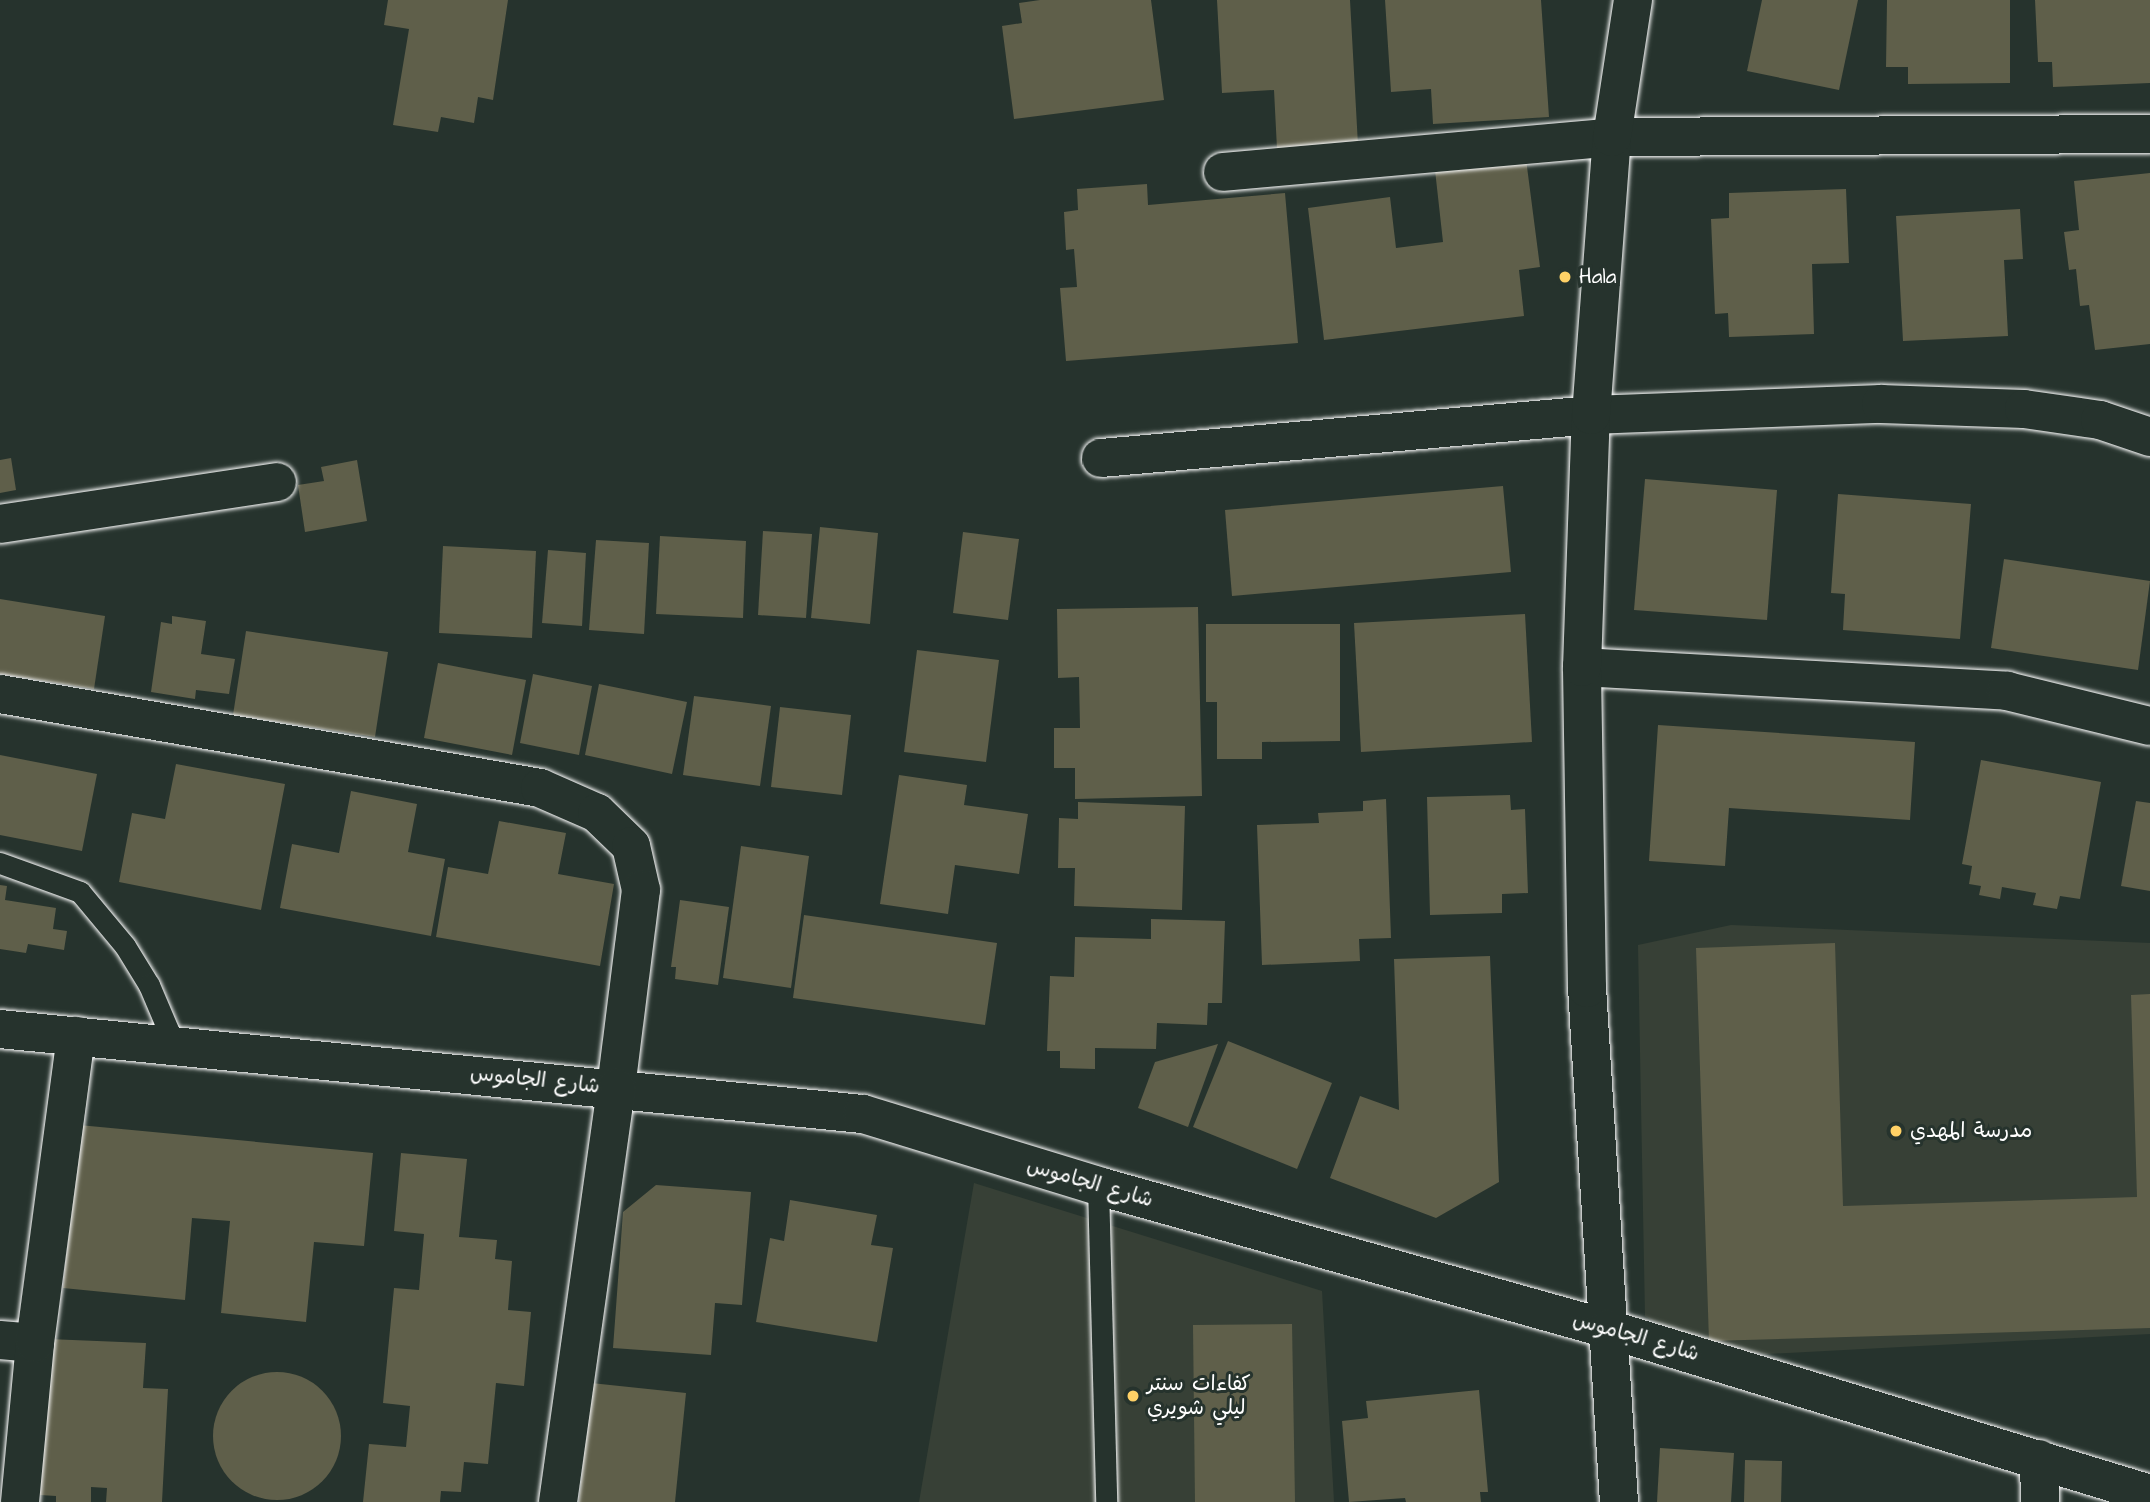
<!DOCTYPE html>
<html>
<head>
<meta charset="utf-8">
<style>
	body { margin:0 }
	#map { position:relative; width:2150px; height:1502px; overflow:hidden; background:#26332d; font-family:"Architects Daughter","Playpen Sans Arabic",sans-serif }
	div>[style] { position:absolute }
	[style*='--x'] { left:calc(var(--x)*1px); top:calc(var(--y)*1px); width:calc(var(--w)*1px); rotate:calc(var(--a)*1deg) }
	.built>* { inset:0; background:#374036 }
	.building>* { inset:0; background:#5f5f4a }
	.round { border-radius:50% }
	.roads { filter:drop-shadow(0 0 2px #fff) drop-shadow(0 0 2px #fff) }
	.lane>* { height:21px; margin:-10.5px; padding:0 10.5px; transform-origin:10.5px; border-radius:10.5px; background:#26332d }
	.street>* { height:38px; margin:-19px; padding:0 19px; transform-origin:19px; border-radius:19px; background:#26332d }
	.secondary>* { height:38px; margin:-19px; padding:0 19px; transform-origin:19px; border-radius:19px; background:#26332d }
	.dots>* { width:19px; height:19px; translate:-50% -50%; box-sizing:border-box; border:4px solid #26332d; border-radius:50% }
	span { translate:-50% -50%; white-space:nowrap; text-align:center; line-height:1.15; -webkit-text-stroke:6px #26332d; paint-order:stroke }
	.poi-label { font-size:21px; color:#fff }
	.left { translate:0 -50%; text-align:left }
	.street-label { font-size:21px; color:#fff }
</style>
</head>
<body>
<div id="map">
	<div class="built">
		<div style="clip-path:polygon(1731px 925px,2150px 943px,2150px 1334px,1766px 1354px,1698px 1347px,1645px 1316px,1638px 945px)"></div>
		<div style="clip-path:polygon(974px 1183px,1322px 1291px,1334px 1502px,919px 1502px)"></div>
	</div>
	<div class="building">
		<div style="clip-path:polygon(388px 0,508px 0,493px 100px,478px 97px,474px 123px,441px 117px,438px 132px,393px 125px,409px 29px,384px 25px)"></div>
		<div style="clip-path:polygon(1040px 0,1151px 0,1164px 100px,1014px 119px,1002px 26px,1022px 23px,1019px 3px)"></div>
		<div style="clip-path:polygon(1217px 0,1350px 0,1358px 145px,1277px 149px,1274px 90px,1222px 93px)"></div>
		<div style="clip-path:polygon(1385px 0,1541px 0,1549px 117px,1433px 124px,1431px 89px,1391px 92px)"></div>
		<div style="clip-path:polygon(1762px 0,1858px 0,1839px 90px,1747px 71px)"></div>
		<div style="clip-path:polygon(1887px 0,2010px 0,2010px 83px,1908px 84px,1908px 67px,1886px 67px)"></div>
		<div style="clip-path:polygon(2035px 0,2150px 0,2150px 83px,2053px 87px,2052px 62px,2038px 62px)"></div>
		<div style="clip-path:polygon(1526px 159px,1540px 267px,1519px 270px,1524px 316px,1324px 340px,1308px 208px,1390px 197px,1396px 248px,1443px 242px,1435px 170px)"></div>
		<div style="clip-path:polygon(2150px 173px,2150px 344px,2095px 350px,2089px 305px,2080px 306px,2076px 269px,2069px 270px,2064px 232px,2079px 230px,2074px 181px)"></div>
		<div style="clip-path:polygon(1147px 184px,1148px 205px,1285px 193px,1298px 343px,1066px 361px,1060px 288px,1077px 287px,1074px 249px,1066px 250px,1064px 212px,1078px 210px,1077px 189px)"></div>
		<div style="clip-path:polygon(1846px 189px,1849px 263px,1812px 264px,1814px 334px,1729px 337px,1728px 313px,1715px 314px,1711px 219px,1729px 218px,1729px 193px)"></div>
		<div style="clip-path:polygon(2020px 209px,2023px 259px,2004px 260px,2008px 336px,1903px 341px,1896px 216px)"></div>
		<div style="clip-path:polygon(11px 458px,16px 490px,0 493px,0 460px)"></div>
		<div style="clip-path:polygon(357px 460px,367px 521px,305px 532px,298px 485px,324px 481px,321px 467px)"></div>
		<div style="clip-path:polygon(1645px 479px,1777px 490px,1767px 620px,1634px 610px)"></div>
		<div style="clip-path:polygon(1503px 486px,1511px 572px,1232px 596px,1225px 510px)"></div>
		<div style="clip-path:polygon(1838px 494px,1971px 504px,1960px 639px,1843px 630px,1845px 594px,1831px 593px)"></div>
		<div style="clip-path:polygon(820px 527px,878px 533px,870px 624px,811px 618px)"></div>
		<div style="clip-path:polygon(763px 531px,812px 534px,806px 618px,758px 615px)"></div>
		<div style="clip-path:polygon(963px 532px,1019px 539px,1008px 620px,953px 613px)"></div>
		<div style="clip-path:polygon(660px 536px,746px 541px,743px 618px,656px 614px)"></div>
		<div style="clip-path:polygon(596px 540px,649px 543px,644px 634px,589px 630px)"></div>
		<div style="clip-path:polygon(443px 546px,536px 551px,532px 638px,439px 633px)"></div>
		<div style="clip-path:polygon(548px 550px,586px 553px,582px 626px,542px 623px)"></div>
		<div style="clip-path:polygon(2004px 559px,2150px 581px,2138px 670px,1991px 648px)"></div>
		<div style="clip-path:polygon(0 599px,105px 616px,94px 689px,0 674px)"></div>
		<div style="clip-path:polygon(1198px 607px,1202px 796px,1075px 799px,1075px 768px,1054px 768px,1054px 728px,1080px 728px,1079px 677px,1058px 678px,1057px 609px)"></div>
		<div style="clip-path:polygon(1525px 614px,1532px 742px,1361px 752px,1354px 623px)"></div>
		<div style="clip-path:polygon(172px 616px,206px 621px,201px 654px,235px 659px,229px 694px,196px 690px,195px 699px,151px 692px,161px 622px,172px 624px)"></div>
		<div style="clip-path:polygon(1206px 624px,1340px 624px,1340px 741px,1262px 742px,1262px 759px,1217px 759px,1217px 702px,1206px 702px)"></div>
		<div style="clip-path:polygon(246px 631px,388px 652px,375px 737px,233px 715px)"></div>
		<div style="clip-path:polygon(917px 650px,999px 660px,986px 762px,904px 752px)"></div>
		<div style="clip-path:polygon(438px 663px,526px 680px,512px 755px,424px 738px)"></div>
		<div style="clip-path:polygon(533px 674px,592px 686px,579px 755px,520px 743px)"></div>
		<div style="clip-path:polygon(599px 684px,687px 702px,672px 774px,585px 755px)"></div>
		<div style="clip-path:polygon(694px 696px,771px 706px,760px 786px,683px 775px)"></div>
		<div style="clip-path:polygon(780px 707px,851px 715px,842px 795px,771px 787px)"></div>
		<div style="clip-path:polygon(1658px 725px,1915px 742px,1910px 820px,1729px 808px,1725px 866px,1649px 861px)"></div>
		<div style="clip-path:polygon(0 755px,97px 774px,82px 851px,0 835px)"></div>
		<div style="clip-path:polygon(1981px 760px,2101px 782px,2080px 899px,2060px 896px,2057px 909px,2033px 905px,2036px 893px,2002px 887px,2000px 899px,1979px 895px,1981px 886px,1969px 884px,1972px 866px,1962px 864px)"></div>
		<div style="clip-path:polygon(176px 764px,285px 784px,261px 910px,119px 882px,132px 813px,165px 819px)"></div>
		<div style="clip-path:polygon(899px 775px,967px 785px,964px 805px,1028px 814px,1019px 874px,955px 865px,948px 914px,880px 904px)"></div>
		<div style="clip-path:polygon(351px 791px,417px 804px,408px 852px,445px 859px,431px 936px,280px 908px,292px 844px,339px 853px)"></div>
		<div style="clip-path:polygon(1510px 795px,1511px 810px,1525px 809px,1528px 893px,1502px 894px,1502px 913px,1430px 915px,1427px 797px)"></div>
		<div style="clip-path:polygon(1386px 799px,1391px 938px,1359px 939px,1360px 961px,1262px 965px,1257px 825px,1319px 823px,1318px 813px,1363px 811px,1363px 801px)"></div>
		<div style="clip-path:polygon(2136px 801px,2150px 803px,2150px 891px,2121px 886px)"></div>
		<div style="clip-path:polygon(1078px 802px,1185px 806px,1182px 910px,1074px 906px,1075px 868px,1058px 868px,1059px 818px,1078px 819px)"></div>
		<div style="clip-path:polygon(499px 821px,566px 833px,558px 874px,614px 884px,600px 966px,436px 937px,448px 867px,488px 874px)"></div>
		<div style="clip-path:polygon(741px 846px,809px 856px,791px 988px,723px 978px)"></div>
		<div style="clip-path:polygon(0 885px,7px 886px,5px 900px,56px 908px,53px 929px,67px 931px,64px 950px,28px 944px,26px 953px,0 949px)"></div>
		<div style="clip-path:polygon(680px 900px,729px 907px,718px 985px,675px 979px,676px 967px,671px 967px)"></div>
		<div style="clip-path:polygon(804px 915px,997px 943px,985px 1025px,793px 998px)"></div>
		<div style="clip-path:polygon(1151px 919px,1225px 921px,1222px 1003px,1208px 1003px,1207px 1025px,1157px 1023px,1156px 1049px,1095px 1048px,1095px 1069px,1060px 1068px,1060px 1051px,1047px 1051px,1050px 976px,1074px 977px,1075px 937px,1151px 939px)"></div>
		<div style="clip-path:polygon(1835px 943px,1843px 1206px,2137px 1197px,2131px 995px,2150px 994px,2150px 1328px,1709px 1341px,1696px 948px)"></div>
		<div style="clip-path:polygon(1490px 956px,1499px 1182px,1436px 1218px,1330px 1178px,1360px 1096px,1399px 1110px,1394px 959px)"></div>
		<div style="clip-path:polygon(1228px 1041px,1332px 1083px,1297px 1169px,1193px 1127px)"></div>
		<div style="clip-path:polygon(1218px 1044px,1188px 1127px,1138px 1108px,1155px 1062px)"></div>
		<div style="clip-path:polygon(79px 1125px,373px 1153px,364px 1246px,314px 1242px,306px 1322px,221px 1313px,230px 1221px,192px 1218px,185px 1300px,63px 1288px)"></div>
		<div style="clip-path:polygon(401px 1153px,467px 1159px,459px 1237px,497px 1240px,495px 1259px,512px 1261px,508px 1310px,531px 1312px,524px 1386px,496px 1383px,488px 1464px,464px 1462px,461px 1492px,441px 1491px,440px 1502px,363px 1502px,369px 1444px,406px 1447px,410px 1406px,383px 1403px,394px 1288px,419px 1290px,424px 1234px,394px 1231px)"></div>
		<div style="clip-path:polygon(656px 1185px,751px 1192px,742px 1305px,715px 1303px,711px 1355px,613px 1348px,623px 1212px)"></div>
		<div style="clip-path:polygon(790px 1200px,877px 1215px,871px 1245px,893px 1248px,877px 1342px,756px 1322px,770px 1238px,784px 1241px)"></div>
		<div style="clip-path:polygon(1292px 1324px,1295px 1502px,1195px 1502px,1193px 1325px)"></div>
		<div style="clip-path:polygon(48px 1339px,146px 1343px,143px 1388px,168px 1389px,162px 1502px,106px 1502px,107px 1488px,91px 1487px,91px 1502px,56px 1502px,56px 1496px,40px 1495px)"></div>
		<div class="round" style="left:213px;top:1372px;width:128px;height:128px"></div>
		<div style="clip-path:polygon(591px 1383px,686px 1393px,675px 1502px,579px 1502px)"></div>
		<div style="clip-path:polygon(1479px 1390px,1488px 1492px,1480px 1492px,1481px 1502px,1406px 1502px,1405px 1498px,1349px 1502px,1342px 1421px,1368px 1418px,1366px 1401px)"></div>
		<div style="clip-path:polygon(1660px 1448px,1734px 1453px,1731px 1502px,1657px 1502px)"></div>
		<div style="clip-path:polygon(1745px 1460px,1782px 1461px,1781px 1502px,1744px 1502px)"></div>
	</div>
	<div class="roads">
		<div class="lane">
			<div style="--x:0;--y:863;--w:85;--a:19.9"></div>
			<div style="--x:80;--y:892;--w:70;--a:50.2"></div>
			<div style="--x:125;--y:946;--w:46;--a:58.4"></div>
			<div style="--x:149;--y:985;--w:64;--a:67"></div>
			<div style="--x:1098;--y:1186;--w:316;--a:88.5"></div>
		</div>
		<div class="street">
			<div style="--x:1223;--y:172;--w:391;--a:-5.1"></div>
			<div style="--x:1612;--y:137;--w:538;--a:-0.32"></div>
			<div style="--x:1101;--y:458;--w:492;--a:-5"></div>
			<div style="--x:1591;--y:415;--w:290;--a:-2.2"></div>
			<div style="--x:1881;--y:404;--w:143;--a:2"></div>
			<div style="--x:2024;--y:409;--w:77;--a:8.2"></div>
			<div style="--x:2100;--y:420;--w:53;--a:18.8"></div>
			<div style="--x:0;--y:524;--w:280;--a:-8.6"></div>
			<div style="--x:1582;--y:667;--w:426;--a:3.2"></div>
			<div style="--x:2007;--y:691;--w:147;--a:13.8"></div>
			<div style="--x:0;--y:694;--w:548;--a:9.87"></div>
			<div style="--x:540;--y:788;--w:62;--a:23.7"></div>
			<div style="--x:597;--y:813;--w:47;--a:44.1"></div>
			<div style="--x:631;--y:846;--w:45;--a:77.2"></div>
			<div style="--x:641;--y:890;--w:200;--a:97.2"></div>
			<div style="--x:0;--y:1340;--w:35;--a:5"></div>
			<div style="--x:2039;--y:1459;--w:43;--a:88.7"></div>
			<div style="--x:20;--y:1502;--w:160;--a:-84.6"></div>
			<div style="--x:35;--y:1343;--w:310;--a:-82.4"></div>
			<div style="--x:1619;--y:1502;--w:515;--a:-93.56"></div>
			<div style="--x:1587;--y:988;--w:321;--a:-90.9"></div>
			<div style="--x:1582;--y:667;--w:252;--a:-88"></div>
			<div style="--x:1591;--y:415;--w:279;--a:-85.7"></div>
			<div style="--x:1612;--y:137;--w:139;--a:-81.3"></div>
		</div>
		<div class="secondary">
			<div style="--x:0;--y:1029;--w:867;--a:5.63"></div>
			<div style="--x:863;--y:1114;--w:246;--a:17"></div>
			<div style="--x:1098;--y:1186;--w:530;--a:15.66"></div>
			<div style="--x:1608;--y:1329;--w:567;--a:16.93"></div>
			<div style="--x:558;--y:1502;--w:418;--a:-82"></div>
		</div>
	</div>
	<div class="dots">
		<div style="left:1565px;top:277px;background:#ffd166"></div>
		<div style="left:1896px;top:1131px;background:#ffd166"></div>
		<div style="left:1133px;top:1396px;background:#ffd166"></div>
	</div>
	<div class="poi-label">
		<span class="left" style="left:1579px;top:277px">Hala</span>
		<span class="left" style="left:1910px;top:1131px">مدرسة المهدي</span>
		<span class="left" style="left:1147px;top:1396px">كفاءات سنتر<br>ليلي شويري</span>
	</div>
	<div class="street-label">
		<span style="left:535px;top:1080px;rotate:6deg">شارع الجاموس</span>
		<span style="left:1090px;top:1183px;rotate:16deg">شارع الجاموس</span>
		<span style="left:1636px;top:1337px;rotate:16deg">شارع الجاموس</span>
	</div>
</div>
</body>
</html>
